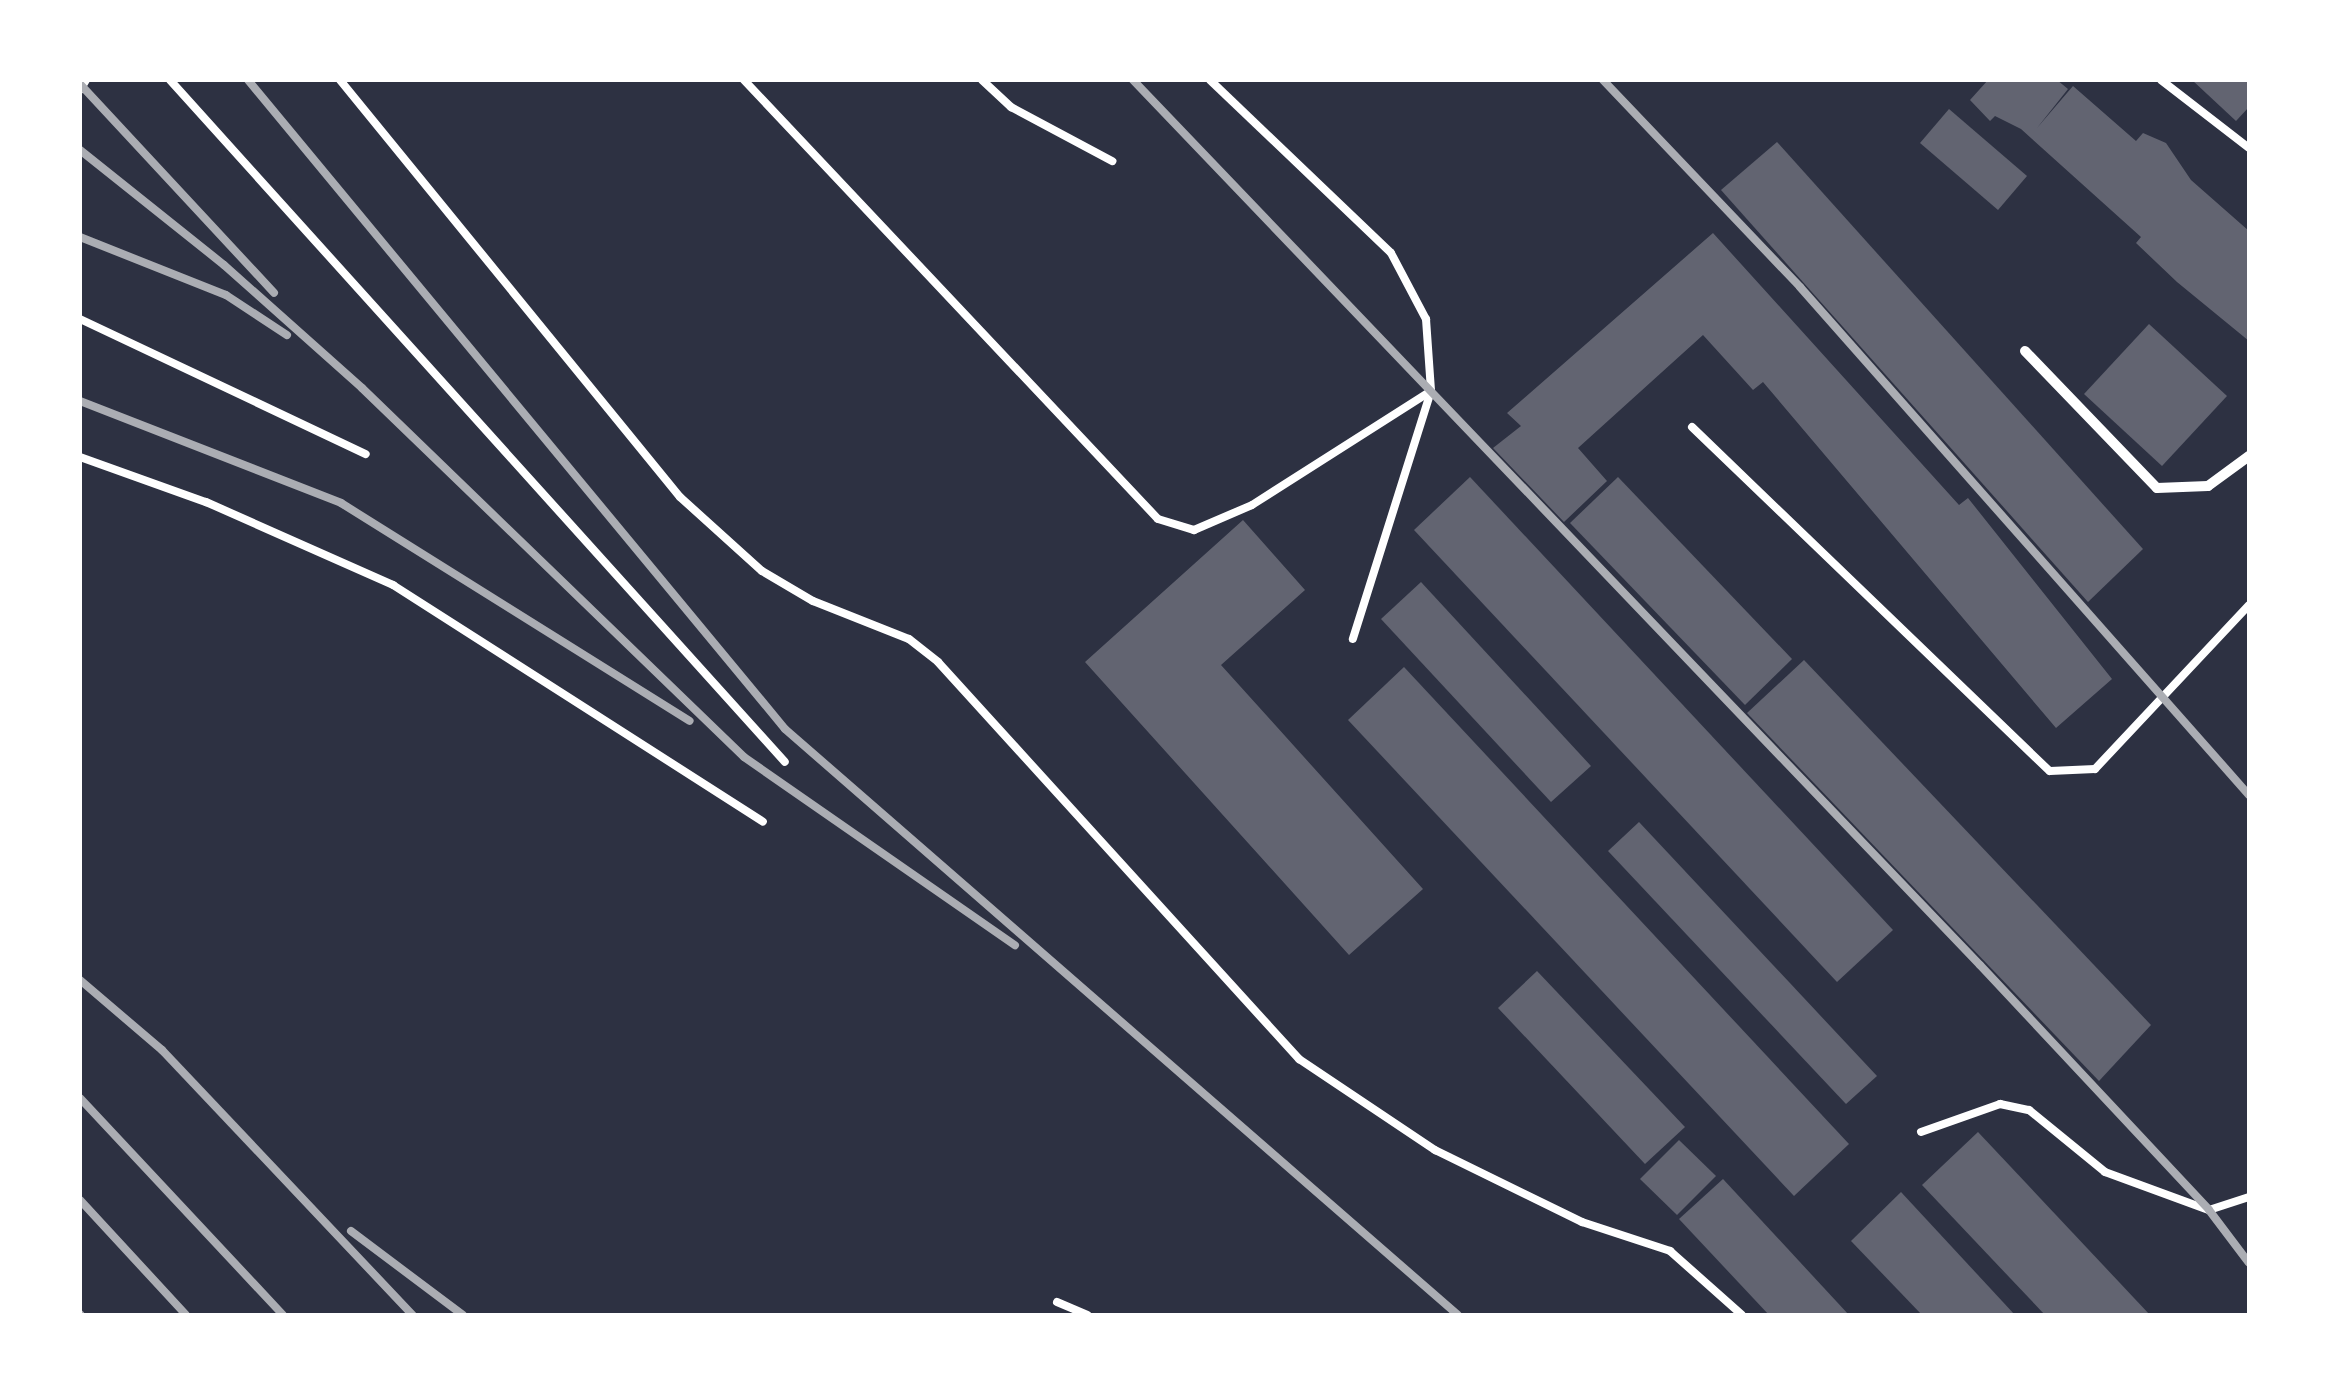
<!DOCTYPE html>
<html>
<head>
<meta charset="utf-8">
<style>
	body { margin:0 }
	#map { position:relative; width:2329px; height:1395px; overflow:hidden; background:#2d3142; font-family:"PT Serif",serif }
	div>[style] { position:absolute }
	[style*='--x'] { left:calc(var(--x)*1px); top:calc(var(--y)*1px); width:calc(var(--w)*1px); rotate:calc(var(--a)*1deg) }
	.building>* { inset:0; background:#626471 }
	.service>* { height:8px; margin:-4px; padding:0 4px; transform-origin:4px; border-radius:4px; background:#fff }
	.minor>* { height:10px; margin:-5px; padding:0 5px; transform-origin:5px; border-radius:5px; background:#fff }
	.rail>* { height:8px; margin:-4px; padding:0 4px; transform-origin:4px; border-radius:4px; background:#abadb3 }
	span { translate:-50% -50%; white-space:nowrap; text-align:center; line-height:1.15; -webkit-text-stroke:8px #fff; paint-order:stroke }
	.frame { position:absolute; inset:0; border:82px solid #fff; pointer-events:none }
</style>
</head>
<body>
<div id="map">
	<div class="building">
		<div style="clip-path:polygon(1988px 80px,2057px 80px,2068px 89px,2037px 128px,2073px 86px,2136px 141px,2143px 133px,2166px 143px,2191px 180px,2249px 231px,2249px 341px,2177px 282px,2136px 243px,2141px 237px,2021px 129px,1995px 116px,1990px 121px,1970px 100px)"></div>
		<div style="clip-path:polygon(2192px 80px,2249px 80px,2249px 107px,2236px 121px)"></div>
		<div style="clip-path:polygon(1949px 109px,2027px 176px,1998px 210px,1920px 143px)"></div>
		<div style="clip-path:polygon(1777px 142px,2143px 549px,2088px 602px,1721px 190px)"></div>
		<div style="clip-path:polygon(1713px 233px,1959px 505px,1968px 498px,2112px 679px,2056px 728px,1763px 382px,1753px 390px,1703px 335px,1578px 448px,1607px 481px,1564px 522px,1493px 448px,1521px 426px,1507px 413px)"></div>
		<div style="clip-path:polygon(2149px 324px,2227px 396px,2162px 466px,2084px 394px)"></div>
		<div style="clip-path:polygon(1470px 477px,1893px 930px,1837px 982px,1414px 530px)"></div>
		<div style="clip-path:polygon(1618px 477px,1792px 659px,1745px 705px,1570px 523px)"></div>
		<div style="clip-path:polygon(1243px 520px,1305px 590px,1221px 665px,1423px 889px,1349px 955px,1085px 662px)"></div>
		<div style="clip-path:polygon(1421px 582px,1591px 766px,1551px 802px,1381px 619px)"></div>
		<div style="clip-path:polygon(1804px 660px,2151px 1025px,2099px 1081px,1747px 713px)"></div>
		<div style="clip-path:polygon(1404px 667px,1849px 1144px,1794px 1196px,1348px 720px)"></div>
		<div style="clip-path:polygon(1639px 822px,1877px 1076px,1846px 1104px,1608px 851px)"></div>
		<div style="clip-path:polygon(1537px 971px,1685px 1127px,1645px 1164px,1498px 1008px)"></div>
		<div style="clip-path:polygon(1978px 1132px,2150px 1315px,2045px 1315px,1922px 1185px)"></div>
		<div style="clip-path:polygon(1679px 1140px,1716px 1176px,1677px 1215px,1640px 1179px)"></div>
		<div style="clip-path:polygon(1723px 1179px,1849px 1315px,1769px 1315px,1679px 1219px)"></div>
		<div style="clip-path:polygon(1901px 1192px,2015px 1315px,1922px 1315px,1851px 1241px)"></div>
	</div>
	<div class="service">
		<div style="--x:170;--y:80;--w:918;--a:47.96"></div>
		<div style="--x:340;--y:80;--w:538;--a:50.81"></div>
		<div style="--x:680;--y:497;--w:110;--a:42.1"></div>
		<div style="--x:762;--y:571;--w:59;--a:30.5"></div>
		<div style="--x:813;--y:601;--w:103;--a:21.6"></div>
		<div style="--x:909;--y:639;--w:37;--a:38"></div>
		<div style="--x:938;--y:662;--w:537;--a:47.72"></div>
		<div style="--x:1299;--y:1059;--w:164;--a:33.8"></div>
		<div style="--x:1435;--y:1150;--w:164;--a:26.1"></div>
		<div style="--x:1582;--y:1222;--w:93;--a:18.2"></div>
		<div style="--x:1670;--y:1251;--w:96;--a:41.6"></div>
		<div style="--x:744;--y:80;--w:603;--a:46.68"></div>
		<div style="--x:1158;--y:519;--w:38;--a:17"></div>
		<div style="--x:1194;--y:530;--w:63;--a:-23.3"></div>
		<div style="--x:1252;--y:505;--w:212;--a:-32.5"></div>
		<div style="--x:982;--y:80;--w:40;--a:43"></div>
		<div style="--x:1011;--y:107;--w:115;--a:28.1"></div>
		<div style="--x:1210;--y:80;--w:250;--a:43.7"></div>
		<div style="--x:1391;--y:253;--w:75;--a:62.1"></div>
		<div style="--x:1426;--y:319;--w:72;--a:86"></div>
		<div style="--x:1431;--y:391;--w:260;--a:107.5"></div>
		<div style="--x:2161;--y:80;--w:111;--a:37.7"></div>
		<div style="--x:80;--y:90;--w:12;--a:-59"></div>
		<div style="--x:80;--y:319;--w:316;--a:25.3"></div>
		<div style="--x:1692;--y:427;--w:496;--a:43.9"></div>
		<div style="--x:2050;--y:771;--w:45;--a:-2.5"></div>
		<div style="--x:2095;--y:769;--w:225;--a:-46.8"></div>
		<div style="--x:80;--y:457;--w:134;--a:19.7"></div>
		<div style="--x:206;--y:502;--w:205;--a:23.9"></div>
		<div style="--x:393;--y:585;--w:439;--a:32.6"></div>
		<div style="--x:1921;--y:1132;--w:84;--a:-19.5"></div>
		<div style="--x:2000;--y:1104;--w:30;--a:12"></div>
		<div style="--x:2029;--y:1110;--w:98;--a:39.2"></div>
		<div style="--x:2105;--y:1172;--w:111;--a:20.1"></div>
		<div style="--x:2209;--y:1210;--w:42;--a:-18"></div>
		<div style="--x:1057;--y:1302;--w:33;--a:23"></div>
	</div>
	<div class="minor">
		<div style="--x:2025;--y:351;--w:190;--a:46.1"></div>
		<div style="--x:2157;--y:488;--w:51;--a:-2.2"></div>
		<div style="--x:2208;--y:486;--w:51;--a:-36.2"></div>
	</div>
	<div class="rail">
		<div style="--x:248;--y:80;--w:842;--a:50.39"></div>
		<div style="--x:785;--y:729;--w:892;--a:41.05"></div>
		<div style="--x:1133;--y:80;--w:1225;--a:46.26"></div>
		<div style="--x:1980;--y:965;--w:335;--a:46.9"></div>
		<div style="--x:2209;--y:1210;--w:66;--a:53"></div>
		<div style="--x:1603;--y:80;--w:286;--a:46.4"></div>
		<div style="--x:1800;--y:287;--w:678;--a:48.53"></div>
		<div style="--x:80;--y:84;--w:285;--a:47.1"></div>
		<div style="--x:80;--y:150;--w:184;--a:38.6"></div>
		<div style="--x:224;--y:265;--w:185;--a:41.7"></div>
		<div style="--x:362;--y:388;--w:531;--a:44.01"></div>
		<div style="--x:744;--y:757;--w:330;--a:34.8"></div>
		<div style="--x:80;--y:237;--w:157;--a:21.7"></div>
		<div style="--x:226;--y:295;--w:73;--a:33.3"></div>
		<div style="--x:80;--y:401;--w:280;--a:21.3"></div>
		<div style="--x:341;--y:503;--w:411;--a:32"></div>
		<div style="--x:80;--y:980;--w:108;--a:40.5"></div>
		<div style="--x:162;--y:1050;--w:365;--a:46.6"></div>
		<div style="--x:80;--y:1098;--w:297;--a:46.9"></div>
		<div style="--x:80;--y:1200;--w:156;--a:47.3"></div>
		<div style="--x:351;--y:1231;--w:140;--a:36.9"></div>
		<div style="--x:80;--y:1314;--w:1;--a:45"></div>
	</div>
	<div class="frame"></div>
</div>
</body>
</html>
